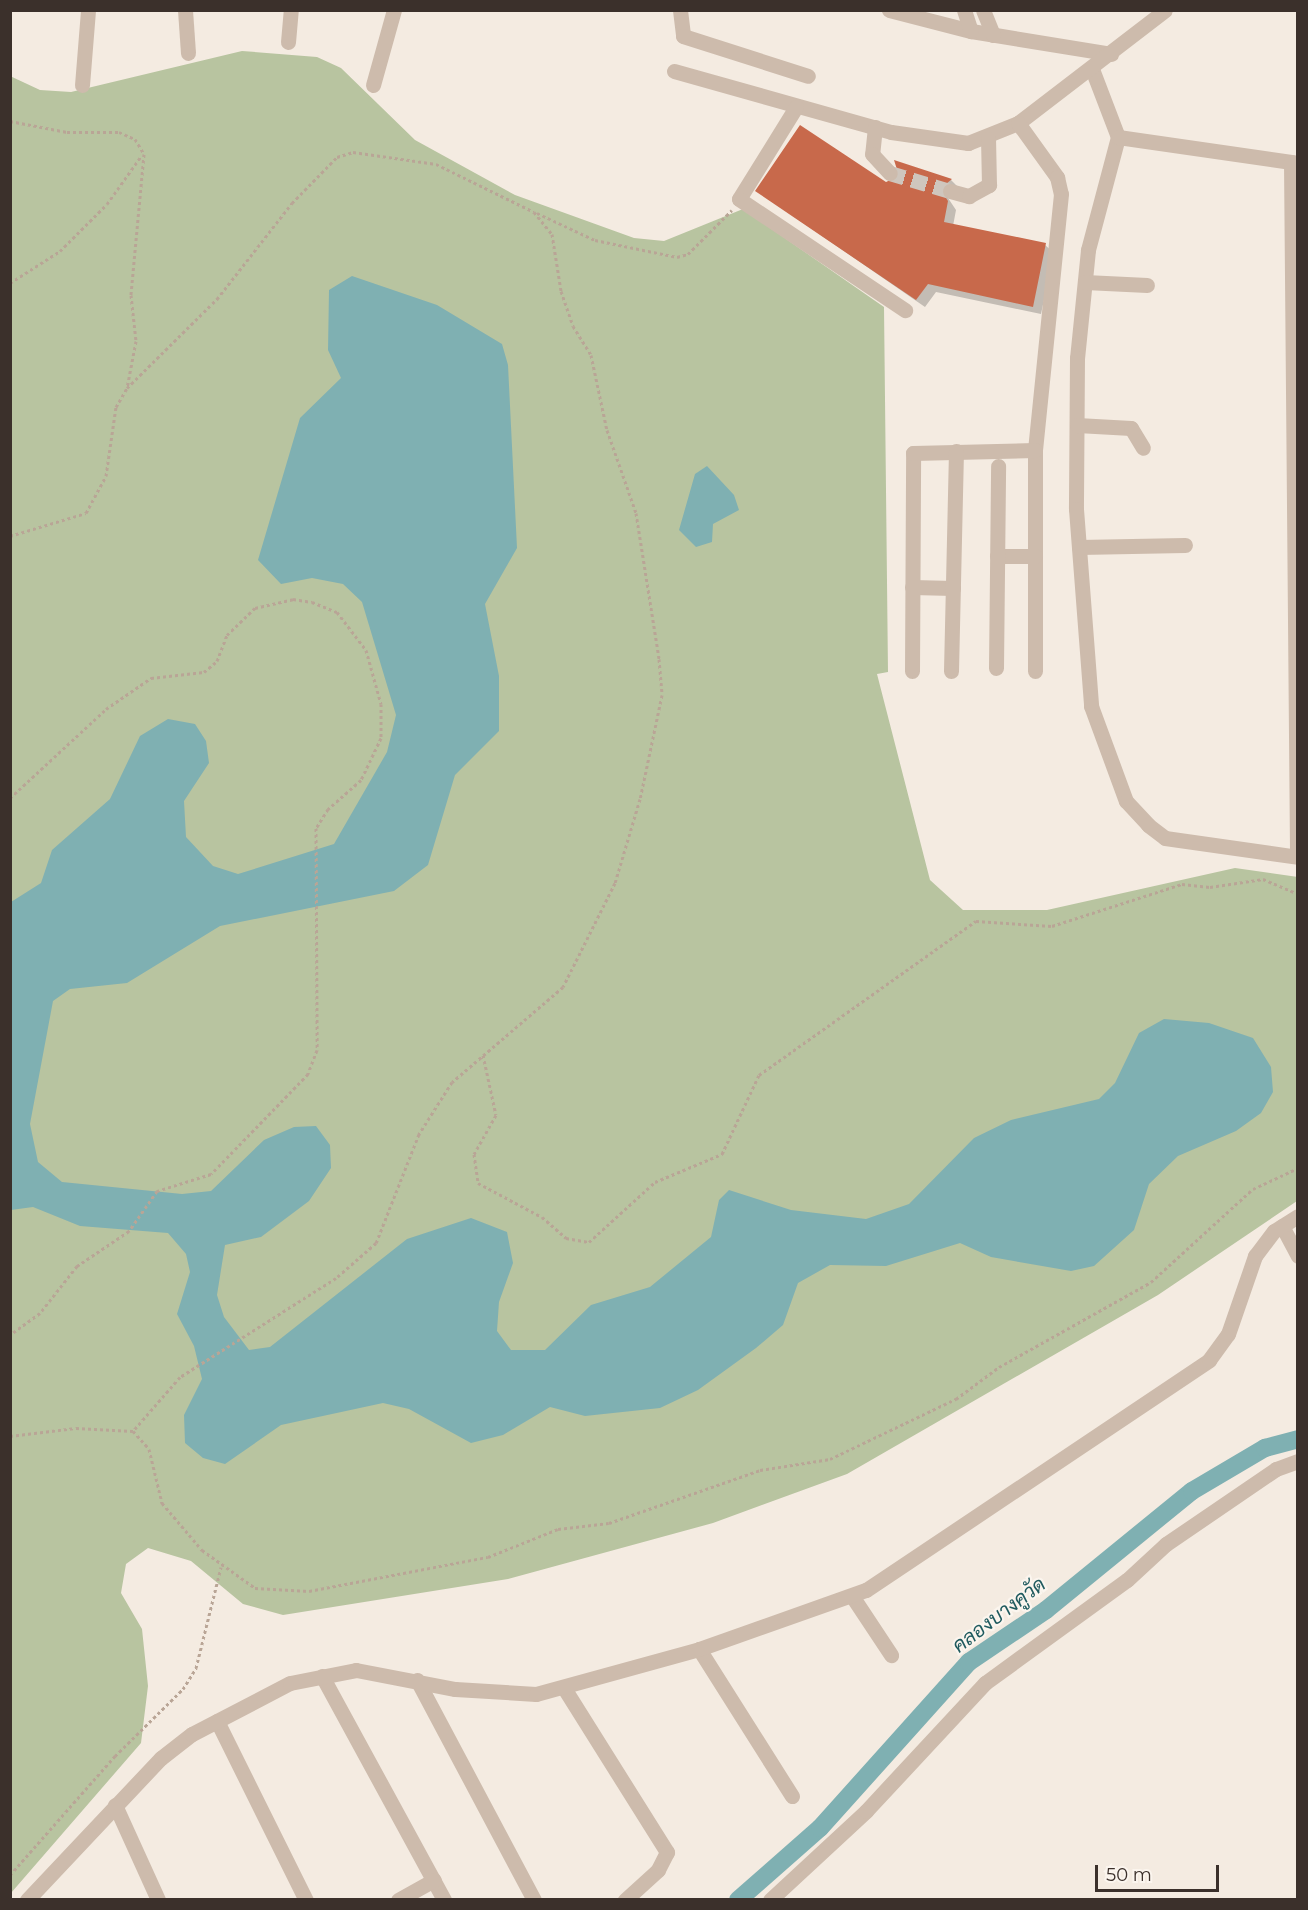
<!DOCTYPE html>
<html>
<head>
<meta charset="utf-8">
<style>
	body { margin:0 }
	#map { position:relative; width:1308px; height:1910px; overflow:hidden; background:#f4ebe1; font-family:Montserrat,Sarabun,sans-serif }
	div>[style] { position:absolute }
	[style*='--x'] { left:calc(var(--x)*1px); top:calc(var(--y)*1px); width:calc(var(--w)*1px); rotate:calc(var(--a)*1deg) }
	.green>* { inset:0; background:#b8c4a0 }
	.water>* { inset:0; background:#7fb0b2 }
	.shadow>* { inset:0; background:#0003 }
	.canal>* { height:18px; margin:-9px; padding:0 9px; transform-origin:9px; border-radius:9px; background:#7fb0b2 }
	.building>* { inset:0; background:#c8694b }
	.minor-tunnel>* { height:15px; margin-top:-7.5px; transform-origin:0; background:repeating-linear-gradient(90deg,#cfc6bd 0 15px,transparent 0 23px) }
	.path>* { height:3px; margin-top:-1.5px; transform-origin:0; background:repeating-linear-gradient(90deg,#b9a596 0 3px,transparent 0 6px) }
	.minor>* { height:15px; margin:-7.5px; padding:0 7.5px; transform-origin:7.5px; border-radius:7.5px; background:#cdbbac }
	span { translate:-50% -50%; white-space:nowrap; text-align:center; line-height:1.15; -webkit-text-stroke:4.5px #fbf5ee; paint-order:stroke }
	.water-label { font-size:20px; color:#1f5a5e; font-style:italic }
	.frame { position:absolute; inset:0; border:12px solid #3b302b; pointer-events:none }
	.scale { position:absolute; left:1095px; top:1865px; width:124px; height:27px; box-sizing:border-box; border:3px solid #3b302b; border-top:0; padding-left:8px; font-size:18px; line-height:21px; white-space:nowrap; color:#3b302b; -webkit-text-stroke:4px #fbf5ee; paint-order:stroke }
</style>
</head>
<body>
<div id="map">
	<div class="green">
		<div style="clip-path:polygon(242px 51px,317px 57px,341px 68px,415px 140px,515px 195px,634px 238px,664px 241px,743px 209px,884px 307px,888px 672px,877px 674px,930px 880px,963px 910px,1047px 910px,1235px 868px,1298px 877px,1297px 1201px,1158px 1295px,847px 1474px,713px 1523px,508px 1579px,283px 1615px,243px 1604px,191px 1561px,148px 1548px,126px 1564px,121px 1593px,142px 1629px,148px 1686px,141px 1743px,11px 1893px,10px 76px,40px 90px,71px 92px)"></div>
	</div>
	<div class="water">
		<div style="clip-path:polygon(352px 276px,437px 305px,502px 344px,508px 365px,517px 548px,485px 604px,499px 676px,499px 731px,455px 775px,428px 865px,394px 891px,220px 926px,127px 983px,70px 989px,53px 1001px,30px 1124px,38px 1162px,62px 1182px,182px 1194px,211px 1191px,264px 1140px,294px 1127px,316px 1126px,330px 1145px,331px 1168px,309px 1201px,261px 1237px,225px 1245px,217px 1295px,224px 1317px,249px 1350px,270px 1347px,407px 1239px,471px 1218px,507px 1232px,513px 1263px,499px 1302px,497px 1331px,511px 1350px,545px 1350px,591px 1305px,650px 1287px,711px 1237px,719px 1200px,729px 1190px,791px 1210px,866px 1219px,909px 1204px,974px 1138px,1011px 1120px,1099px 1099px,1115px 1083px,1139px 1033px,1164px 1019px,1209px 1023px,1253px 1038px,1271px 1067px,1273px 1092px,1261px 1113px,1236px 1131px,1178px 1156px,1149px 1184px,1134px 1230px,1094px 1266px,1071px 1271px,991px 1257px,960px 1243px,886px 1266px,830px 1265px,798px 1283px,783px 1325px,756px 1348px,698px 1390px,660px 1408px,585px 1416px,550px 1407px,503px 1435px,471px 1443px,409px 1409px,383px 1403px,281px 1425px,225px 1464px,203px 1458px,185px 1443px,184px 1415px,202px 1379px,194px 1346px,177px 1314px,190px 1272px,186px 1254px,168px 1233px,80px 1226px,33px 1207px,11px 1210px,11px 902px,41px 883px,52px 850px,110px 799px,140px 736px,168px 719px,195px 724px,206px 741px,209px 763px,184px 801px,186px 837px,213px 866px,238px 874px,334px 844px,387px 752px,396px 715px,362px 602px,343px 584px,312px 578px,281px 584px,258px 560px,300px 418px,341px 378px,328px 350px,329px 290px)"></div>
		<div style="clip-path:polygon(707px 466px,734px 495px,739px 510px,713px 524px,712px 542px,696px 547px,679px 530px,695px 474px)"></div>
	</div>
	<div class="shadow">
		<div style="clip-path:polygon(896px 163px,951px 180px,959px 188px,948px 198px,956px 210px,953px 226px,1045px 245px,1054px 253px,1041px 314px,936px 292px,925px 307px,757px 191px,886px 184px,901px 177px)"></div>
	</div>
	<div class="canal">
		<div style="--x:738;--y:1900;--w:109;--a:-41.3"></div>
		<div style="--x:820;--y:1828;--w:223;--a:-48.1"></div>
		<div style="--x:969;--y:1662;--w:93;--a:-34"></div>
		<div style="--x:1046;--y:1610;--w:188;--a:-39.2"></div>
		<div style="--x:1192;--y:1491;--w:85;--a:-30.5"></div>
		<div style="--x:1265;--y:1448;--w:34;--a:-15"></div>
	</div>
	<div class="building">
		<div style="clip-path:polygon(800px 125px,886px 182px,899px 176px,894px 160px,952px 179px,940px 189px,948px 201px,944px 222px,1046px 243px,1033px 307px,928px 284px,916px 300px,755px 191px)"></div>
	</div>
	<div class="minor-tunnel">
		<div style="--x:890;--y:173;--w:63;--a:16.7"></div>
	</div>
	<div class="path">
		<div style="--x:10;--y:121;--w:58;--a:10.9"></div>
		<div style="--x:67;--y:132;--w:52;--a:0"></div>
		<div style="--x:119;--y:132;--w:17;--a:24"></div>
		<div style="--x:135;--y:139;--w:17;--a:59"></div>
		<div style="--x:144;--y:154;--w:142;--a:95.3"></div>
		<div style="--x:131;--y:295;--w:46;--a:83.8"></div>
		<div style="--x:136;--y:341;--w:48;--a:100.8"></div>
		<div style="--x:537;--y:213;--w:64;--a:25"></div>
		<div style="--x:595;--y:240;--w:84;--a:11.7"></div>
		<div style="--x:677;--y:257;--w:11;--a:-15"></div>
		<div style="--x:688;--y:254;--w:62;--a:-45"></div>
		<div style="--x:10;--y:283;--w:59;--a:-32.6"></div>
		<div style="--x:60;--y:251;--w:66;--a:-45"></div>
		<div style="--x:107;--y:204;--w:60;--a:-54.5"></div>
		<div style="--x:10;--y:536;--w:79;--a:-16.8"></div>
		<div style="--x:86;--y:513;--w:42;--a:-61.6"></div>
		<div style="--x:106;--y:476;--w:70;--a:-81.8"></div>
		<div style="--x:116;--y:407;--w:22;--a:-60"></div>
		<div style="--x:127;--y:388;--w:127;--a:-44.7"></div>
		<div style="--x:217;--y:299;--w:122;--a:-52"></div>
		<div style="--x:292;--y:203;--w:64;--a:-45.6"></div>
		<div style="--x:337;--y:157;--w:17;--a:-17"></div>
		<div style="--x:353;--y:152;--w:84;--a:8.2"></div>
		<div style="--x:436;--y:164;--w:109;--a:26.1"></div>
		<div style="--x:534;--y:212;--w:28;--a:51"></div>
		<div style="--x:552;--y:234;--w:58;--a:81"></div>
		<div style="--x:561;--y:291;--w:37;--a:71"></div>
		<div style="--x:573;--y:326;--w:34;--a:58"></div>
		<div style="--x:591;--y:355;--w:77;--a:78"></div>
		<div style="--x:607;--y:430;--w:88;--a:70.7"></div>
		<div style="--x:636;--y:513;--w:148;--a:81"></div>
		<div style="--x:659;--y:659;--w:36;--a:85"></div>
		<div style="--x:662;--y:695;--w:106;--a:101.9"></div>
		<div style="--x:640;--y:799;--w:88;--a:106.6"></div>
		<div style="--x:615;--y:883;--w:116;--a:116.6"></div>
		<div style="--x:563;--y:987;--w:146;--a:139.4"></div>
		<div style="--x:452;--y:1082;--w:62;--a:122.4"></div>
		<div style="--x:419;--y:1134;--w:117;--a:111.5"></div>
		<div style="--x:376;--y:1243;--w:53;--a:138.8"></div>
		<div style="--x:336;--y:1278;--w:185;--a:147.6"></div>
		<div style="--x:180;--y:1377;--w:72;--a:131"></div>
		<div style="--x:133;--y:1431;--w:24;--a:48"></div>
		<div style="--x:149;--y:1449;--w:56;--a:76.5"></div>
		<div style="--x:162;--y:1503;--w:62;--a:49.6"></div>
		<div style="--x:202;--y:1550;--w:65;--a:35.6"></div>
		<div style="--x:255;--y:1588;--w:54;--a:3.2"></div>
		<div style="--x:309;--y:1591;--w:182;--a:-10.8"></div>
		<div style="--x:488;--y:1557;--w:75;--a:-21.8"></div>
		<div style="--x:558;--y:1529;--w:51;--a:-6.7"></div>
		<div style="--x:609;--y:1523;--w:160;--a:-19.3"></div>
		<div style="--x:760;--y:1470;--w:71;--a:-8.9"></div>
		<div style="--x:830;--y:1459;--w:140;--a:-25.5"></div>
		<div style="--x:956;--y:1399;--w:54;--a:-36.7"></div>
		<div style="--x:999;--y:1367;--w:174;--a:-29.2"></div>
		<div style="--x:1151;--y:1282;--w:138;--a:-42.4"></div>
		<div style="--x:1253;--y:1189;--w:50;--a:-25"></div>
		<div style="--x:10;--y:798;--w:131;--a:-42.8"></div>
		<div style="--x:106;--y:709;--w:55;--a:-34.6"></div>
		<div style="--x:151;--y:678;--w:53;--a:-6.5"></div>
		<div style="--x:204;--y:672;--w:17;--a:-40"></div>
		<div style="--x:217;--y:661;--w:28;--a:-69"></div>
		<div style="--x:227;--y:635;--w:39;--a:-44"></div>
		<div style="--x:255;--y:608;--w:39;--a:-13"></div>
		<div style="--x:293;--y:599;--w:19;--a:9"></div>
		<div style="--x:312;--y:602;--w:27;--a:22"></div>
		<div style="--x:337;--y:612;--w:48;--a:52.7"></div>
		<div style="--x:366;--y:650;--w:56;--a:74.5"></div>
		<div style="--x:381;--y:704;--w:34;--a:90"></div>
		<div style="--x:381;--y:738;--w:47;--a:115.5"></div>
		<div style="--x:361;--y:780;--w:44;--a:138.7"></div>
		<div style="--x:328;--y:809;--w:22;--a:122"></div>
		<div style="--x:316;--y:828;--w:222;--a:89.7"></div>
		<div style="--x:317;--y:1050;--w:26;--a:111"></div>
		<div style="--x:308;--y:1074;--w:139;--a:134.1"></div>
		<div style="--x:211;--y:1174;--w:57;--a:162.5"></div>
		<div style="--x:157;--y:1191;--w:49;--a:125"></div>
		<div style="--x:129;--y:1231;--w:63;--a:146.1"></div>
		<div style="--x:77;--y:1266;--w:60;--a:128.2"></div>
		<div style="--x:40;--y:1313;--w:37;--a:144"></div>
		<div style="--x:483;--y:1055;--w:61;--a:77.8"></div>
		<div style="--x:496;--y:1115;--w:45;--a:119.4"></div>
		<div style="--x:474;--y:1154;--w:29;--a:82"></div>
		<div style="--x:478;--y:1183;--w:72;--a:28"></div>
		<div style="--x:542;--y:1217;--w:32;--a:41"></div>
		<div style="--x:566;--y:1238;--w:23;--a:10"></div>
		<div style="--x:589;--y:1242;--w:89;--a:-42.3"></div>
		<div style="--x:655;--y:1182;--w:73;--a:-22.7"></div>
		<div style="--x:722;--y:1154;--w:87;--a:-64.9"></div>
		<div style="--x:759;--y:1075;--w:266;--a:-35.4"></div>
		<div style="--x:976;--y:921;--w:76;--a:3.8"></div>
		<div style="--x:1052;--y:926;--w:137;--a:-17.9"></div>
		<div style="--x:1182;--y:884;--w:28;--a:6"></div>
		<div style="--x:1210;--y:887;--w:54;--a:-8.6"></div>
		<div style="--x:1263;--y:879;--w:38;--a:23"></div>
		<div style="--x:10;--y:1436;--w:66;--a:-6.9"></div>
		<div style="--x:76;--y:1428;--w:57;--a:3"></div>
		<div style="--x:10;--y:1875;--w:159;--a:-48.6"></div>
		<div style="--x:115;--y:1756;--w:95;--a:-44.6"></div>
		<div style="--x:183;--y:1689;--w:25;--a:-58"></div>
		<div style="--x:196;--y:1668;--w:104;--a:-76.1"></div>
	</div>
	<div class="minor">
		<div style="--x:185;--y:10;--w:43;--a:86"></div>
		<div style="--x:680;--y:10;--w:26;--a:83"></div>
		<div style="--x:683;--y:36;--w:131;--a:17.7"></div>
		<div style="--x:889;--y:10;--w:85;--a:14.4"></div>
		<div style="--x:971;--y:31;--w:142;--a:9.3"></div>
		<div style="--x:964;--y:10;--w:22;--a:72"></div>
		<div style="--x:983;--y:10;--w:27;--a:68"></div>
		<div style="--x:288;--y:42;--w:32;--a:-85"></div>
		<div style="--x:1092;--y:69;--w:73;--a:69.1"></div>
		<div style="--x:1118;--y:137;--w:117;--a:104.9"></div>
		<div style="--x:1088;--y:250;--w:109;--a:95.8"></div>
		<div style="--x:1077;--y:358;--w:151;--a:90.4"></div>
		<div style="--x:1076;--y:509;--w:198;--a:85.6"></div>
		<div style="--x:1091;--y:706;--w:101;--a:69.8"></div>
		<div style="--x:1126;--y:801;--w:33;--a:47"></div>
		<div style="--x:1148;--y:825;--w:21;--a:37"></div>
		<div style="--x:1165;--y:838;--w:134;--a:8.1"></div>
		<div style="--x:674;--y:71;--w:225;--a:15.7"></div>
		<div style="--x:891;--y:132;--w:78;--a:8.1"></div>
		<div style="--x:968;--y:143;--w:54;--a:-21.8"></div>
		<div style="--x:1018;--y:123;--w:185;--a:-37.5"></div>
		<div style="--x:82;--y:85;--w:75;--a:-85.4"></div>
		<div style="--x:373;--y:85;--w:78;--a:-74.4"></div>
		<div style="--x:796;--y:107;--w:108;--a:121.8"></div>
		<div style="--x:739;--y:199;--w:200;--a:33.8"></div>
		<div style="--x:1018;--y:123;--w:67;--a:54.2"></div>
		<div style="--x:1057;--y:177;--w:17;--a:77"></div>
		<div style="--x:1061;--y:194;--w:257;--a:95.8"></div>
		<div style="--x:1035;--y:450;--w:221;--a:90"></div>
		<div style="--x:875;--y:127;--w:27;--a:96"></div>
		<div style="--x:872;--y:154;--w:26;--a:47"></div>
		<div style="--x:1118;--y:137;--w:182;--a:8.2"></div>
		<div style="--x:1291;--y:162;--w:694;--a:89.5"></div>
		<div style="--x:950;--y:191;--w:20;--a:15"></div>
		<div style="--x:969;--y:196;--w:23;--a:-29"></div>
		<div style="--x:989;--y:185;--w:46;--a:-91.2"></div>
		<div style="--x:1085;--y:282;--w:62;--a:2.8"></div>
		<div style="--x:1077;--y:425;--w:54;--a:3.2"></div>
		<div style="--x:1131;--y:428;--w:23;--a:59"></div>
		<div style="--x:1079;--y:547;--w:106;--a:-1.1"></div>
		<div style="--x:997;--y:556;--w:38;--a:0"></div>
		<div style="--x:912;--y:587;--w:41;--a:1.4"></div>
		<div style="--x:996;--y:668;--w:202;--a:-89.4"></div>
		<div style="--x:912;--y:671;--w:218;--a:-89.7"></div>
		<div style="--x:913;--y:453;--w:122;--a:-1.4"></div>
		<div style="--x:951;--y:671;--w:220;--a:-88.7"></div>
		<div style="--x:1282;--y:1226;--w:34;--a:62"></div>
		<div style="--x:852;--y:1596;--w:71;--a:56.5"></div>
		<div style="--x:699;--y:1649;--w:174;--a:57.7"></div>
		<div style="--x:322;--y:1676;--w:255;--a:61.4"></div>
		<div style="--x:417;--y:1680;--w:249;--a:62"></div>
		<div style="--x:564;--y:1688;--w:194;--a:57.9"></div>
		<div style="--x:667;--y:1852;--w:20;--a:117"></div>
		<div style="--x:658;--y:1870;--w:45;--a:137.7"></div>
		<div style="--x:217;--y:1721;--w:200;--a:63.6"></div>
		<div style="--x:115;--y:1805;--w:104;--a:65.6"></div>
		<div style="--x:27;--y:1900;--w:195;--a:-46.7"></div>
		<div style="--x:161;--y:1758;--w:39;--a:-38"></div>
		<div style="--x:192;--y:1734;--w:110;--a:-27.5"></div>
		<div style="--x:290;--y:1683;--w:67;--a:-11.1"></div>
		<div style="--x:356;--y:1670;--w:101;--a:10.9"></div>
		<div style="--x:455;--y:1689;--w:81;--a:3.5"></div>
		<div style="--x:536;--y:1694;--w:169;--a:-15.4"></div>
		<div style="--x:699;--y:1649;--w:177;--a:-19.5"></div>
		<div style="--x:866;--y:1590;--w:413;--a:-33.8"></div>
		<div style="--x:1209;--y:1360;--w:32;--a:-54"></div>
		<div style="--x:1228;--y:1334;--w:83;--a:-70.9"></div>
		<div style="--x:1255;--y:1256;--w:31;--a:-53"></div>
		<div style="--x:1274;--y:1231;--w:28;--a:-32"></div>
		<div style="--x:398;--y:1900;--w:41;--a:-29.1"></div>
		<div style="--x:770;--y:1900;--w:131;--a:-42.8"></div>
		<div style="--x:866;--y:1811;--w:175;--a:-47.1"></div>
		<div style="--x:985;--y:1683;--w:175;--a:-36"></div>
		<div style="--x:1127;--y:1580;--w:53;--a:-42.7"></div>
		<div style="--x:1166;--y:1544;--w:133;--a:-34.3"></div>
		<div style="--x:1276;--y:1469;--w:23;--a:-20"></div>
	</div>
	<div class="water-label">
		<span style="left:999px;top:1615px;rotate:-37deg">คลองบางคูวัด</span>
	</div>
	<div class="frame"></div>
	<div class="scale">50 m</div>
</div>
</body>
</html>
